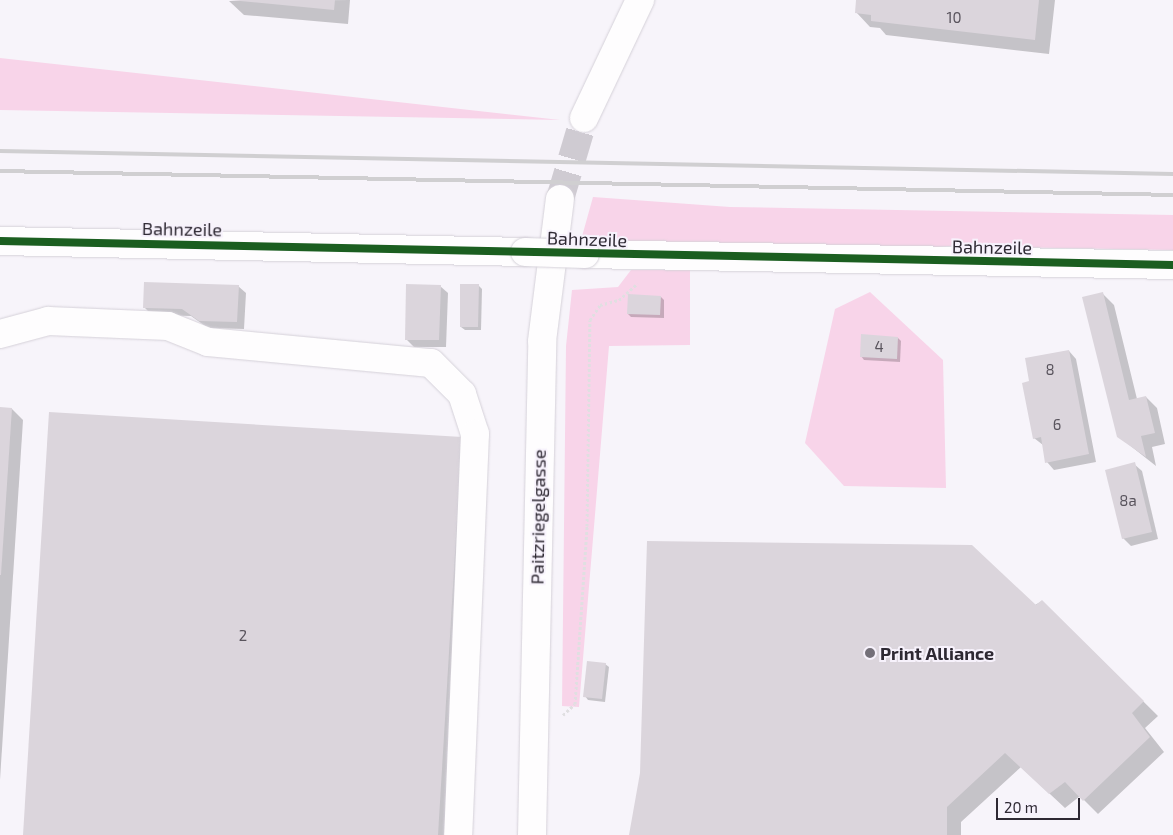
<!DOCTYPE html>
<html>
<head>
<meta charset="utf-8">
<style>
	body { margin:0 }
	#map { position:relative; width:1173px; height:835px; overflow:hidden; background:#f7f4fa; font-family:"Exo 2",sans-serif }
	div>[style] { position:absolute }
	[style*='--x'] { left:calc(var(--x)*1px); top:calc(var(--y)*1px); width:calc(var(--w)*1px); rotate:calc(var(--a)*1deg) }
	.green>* { inset:0; background:#f8d4e9 }
	.shadow>* { inset:0; background:#0003 }
	.building>* { inset:0; background:#dbd5dc }
	.major-tunnel>* { height:28px; margin-top:-14px; transform-origin:0; background:repeating-linear-gradient(90deg,#cfcbd2 0 28px,transparent 0 42px) }
	.path>* { height:3px; margin-top:-1.5px; transform-origin:0; background:repeating-linear-gradient(90deg,#e0dfe1 0 2.5px,transparent 0 5px) }
	.roads { filter:drop-shadow(0 0 1px #d5d1d9) drop-shadow(0 0 1px #d5d1d9) }
	.minor>* { height:28px; margin:-14px; padding:0 14px; transform-origin:14px; border-radius:14px; background:#fefdfe }
	.major>* { height:28px; margin:-14px; padding:0 14px; transform-origin:14px; border-radius:14px; background:#fefdfe }
	.rail>* { height:4px; margin:-2px; padding:0 2px; transform-origin:2px; border-radius:2px; background:#d0cfd1 }
	.bridges { filter:drop-shadow(0 0 1px #d5d1d9) drop-shadow(0 0 1px #d5d1d9) }
	.minor-bridge>* { height:28px; margin:-14px; padding:0 14px; transform-origin:14px; border-radius:14px; background:#fefdfe }
	.cycleway>* { height:8px; margin:-4px; padding:0 4px; transform-origin:4px; border-radius:4px; background:#1b5e20 }
	.dots>* { width:14px; height:14px; translate:-50% -50%; box-sizing:border-box; border:2px solid #f7f2fc; border-radius:50% }
	span { translate:-50% -50%; white-space:nowrap; text-align:center; line-height:1.15; -webkit-text-stroke:4px #f7f2fc; paint-order:stroke }
	.number-label { font-size:15px; color:#59545d }
	.number-label span { -webkit-text-stroke-width:0 }
	.street-label { font-size:18px; color:#2e2933 }
	.poi-label { font-size:18px; color:#2e2933; font-weight:700 }
	.left { translate:0 -50%; text-align:left }
	.scale { position:absolute; left:996px; top:798px; width:84px; height:22px; box-sizing:border-box; border:2px solid #2e2933; border-top:0; padding-left:6px; font-size:15px; line-height:18px; white-space:nowrap; color:#2e2933; -webkit-text-stroke:4px #f7f2fc; paint-order:stroke }
</style>
</head>
<body>
<div id="map">
	<div class="green">
		<div style="clip-path:polygon(0 58px,560px 120px,0 110px)"></div>
		<div style="clip-path:polygon(593px 197px,730px 207px,1173px 215px,1173px 250px,951px 246px,884px 251px,581px 240px)"></div>
		<div style="clip-path:polygon(631px 270px,690px 270px,690px 345px,609px 346px,579px 707px,562px 706px,566px 346px,572px 290px,618px 287px)"></div>
		<div style="clip-path:polygon(870px 292px,943px 360px,946px 488px,844px 486px,805px 443px,835px 309px)"></div>
	</div>
	<div class="shadow">
		<div style="clip-path:polygon(350px 0,348px 24px,244px 15px,229px 1px)"></div>
		<div style="clip-path:polygon(857px 0,1055px 0,1049px 54px,886px 35px,880px 28px,870px 27px,856px 12px)"></div>
		<div style="clip-path:polygon(478px 285px,482px 289px,481px 330px,465px 330px,461px 327px)"></div>
		<div style="clip-path:polygon(238px 286px,246px 293px,244px 329px,208px 328px,191px 316px,152px 315px,144px 307px)"></div>
		<div style="clip-path:polygon(440px 286px,448px 293px,446px 347px,414px 347px,406px 339px)"></div>
		<div style="clip-path:polygon(1102px 293px,1114px 305px,1137px 399px,1146px 397px,1157px 408px,1165px 444px,1152px 447px,1156px 466px,1118px 436px)"></div>
		<div style="clip-path:polygon(661px 297px,664px 300px,664px 318px,631px 317px,628px 314px)"></div>
		<div style="clip-path:polygon(898px 338px,901px 341px,900px 362px,864px 360px,861px 356px)"></div>
		<div style="clip-path:polygon(1069px 351px,1076px 359px,1096px 462px,1054px 470px,1047px 462px,1043px 445px,1034px 438px,1031px 382px)"></div>
		<div style="clip-path:polygon(0 408px,12px 409px,23px 420px,0 780px)"></div>
		<div style="clip-path:polygon(473px 450px,449px 835px,24px 835px)"></div>
		<div style="clip-path:polygon(1134px 464px,1142px 471px,1158px 539px,1131px 546px,1123px 538px)"></div>
		<div style="clip-path:polygon(1042px 601px,1158px 716px,1145px 728px,1164px 752px,1098px 814px,1080px 796px,1065px 808px,1021px 767px,961px 822px,961px 835px,630px 835px)"></div>
		<div style="clip-path:polygon(605px 664px,609px 667px,605px 702px,588px 700px,585px 696px)"></div>
	</div>
	<div class="building">
		<div style="clip-path:polygon(230px 0,335px 0,334px 10px)"></div>
		<div style="clip-path:polygon(856px 0,1039px 0,1035px 40px,871px 21px,871px 15px,855px 13px)"></div>
		<div style="clip-path:polygon(144px 282px,239px 285px,237px 322px,199px 321px,182px 309px,143px 308px)"></div>
		<div style="clip-path:polygon(406px 284px,441px 285px,439px 340px,405px 340px)"></div>
		<div style="clip-path:polygon(460px 284px,479px 284px,478px 327px,460px 327px)"></div>
		<div style="clip-path:polygon(1103px 292px,1129px 400px,1146px 396px,1155px 433px,1141px 436px,1146px 457px,1117px 437px,1082px 297px)"></div>
		<div style="clip-path:polygon(628px 294px,661px 296px,660px 315px,627px 314px)"></div>
		<div style="clip-path:polygon(861px 334px,898px 337px,897px 359px,860px 357px)"></div>
		<div style="clip-path:polygon(1069px 350px,1089px 454px,1045px 463px,1041px 437px,1033px 439px,1022px 383px,1029px 381px,1025px 358px)"></div>
		<div style="clip-path:polygon(0 407px,12px 408px,1px 575px,0 575px)"></div>
		<div style="clip-path:polygon(49px 412px,462px 437px,438px 835px,23px 835px)"></div>
		<div style="clip-path:polygon(1135px 462px,1152px 532px,1122px 539px,1105px 470px)"></div>
		<div style="clip-path:polygon(647px 541px,972px 545px,1036px 605px,1042px 600px,1144px 701px,1132px 713px,1150px 737px,1083px 801px,1065px 782px,1049px 794px,1005px 753px,947px 807px,947px 835px,629px 835px,640px 773px)"></div>
		<div style="clip-path:polygon(587px 661px,606px 663px,602px 699px,583px 697px)"></div>
	</div>
	<div class="major-tunnel">
		<div style="--x:560;--y:199;--w:84;--a:-73.5"></div>
	</div>
	<div class="path">
		<div style="--x:563;--y:715;--w:16;--a:-43"></div>
		<div style="--x:575;--y:704;--w:178;--a:-86.1"></div>
		<div style="--x:587;--y:526;--w:206;--a:-89.2"></div>
		<div style="--x:590;--y:320;--w:18;--a:-56"></div>
		<div style="--x:600;--y:305;--w:20;--a:-15"></div>
		<div style="--x:619;--y:300;--w:25;--a:-42"></div>
	</div>
	<div class="roads">
		<div class="minor">
			<div style="--x:0;--y:241;--w:525;--a:1.2"></div>
			<div style="--x:585;--y:254;--w:588;--a:1.07"></div>
			<div style="--x:0;--y:334;--w:50;--a:-15.2"></div>
			<div style="--x:48;--y:321;--w:120;--a:2.4"></div>
			<div style="--x:168;--y:326;--w:43;--a:21.8"></div>
			<div style="--x:208;--y:342;--w:224;--a:5.4"></div>
			<div style="--x:431;--y:363;--w:44;--a:45"></div>
			<div style="--x:462;--y:394;--w:42;--a:72"></div>
			<div style="--x:475;--y:434;--w:401;--a:92.4"></div>
		</div>
		<div class="major">
			<div style="--x:584;--y:118;--w:131;--a:-64.6"></div>
			<div style="--x:532;--y:835;--w:494;--a:-88.8"></div>
			<div style="--x:542;--y:341;--w:143;--a:-82.8"></div>
		</div>
	</div>
	<div class="rail">
		<div style="--x:0;--y:151;--w:1173;--a:1.12"></div>
		<div style="--x:0;--y:171;--w:1173;--a:1.17"></div>
	</div>
	<div class="bridges">
		<div class="minor-bridge">
			<div style="--x:525;--y:252;--w:60;--a:1.9"></div>
		</div>
	</div>
	<div class="cycleway">
		<div style="--x:0;--y:241;--w:1173;--a:1.17"></div>
	</div>
	<div class="dots">
		<div style="left:870px;top:653px;background:#747079"></div>
	</div>
	<div class="number-label">
		<span style="left:954px;top:18px">10</span>
		<span style="left:879px;top:347px">4</span>
		<span style="left:1050px;top:370px">8</span>
		<span style="left:1057px;top:425px">6</span>
		<span style="left:1128px;top:501px">8a</span>
		<span style="left:243px;top:636px">2</span>
	</div>
	<div class="street-label">
		<span style="left:182px;top:229px;rotate:1deg">Bahnzeile</span>
		<span style="left:587px;top:239px;rotate:2deg">Bahnzeile</span>
		<span style="left:992px;top:247px;rotate:1deg">Bahnzeile</span>
		<span style="left:538px;top:517px;rotate:-89deg">Paitzriegelgasse</span>
	</div>
	<div class="poi-label">
		<span class="left" style="left:880px;top:653px">Print Alliance</span>
	</div>
	<div class="scale">20 m</div>
</div>
</body>
</html>
